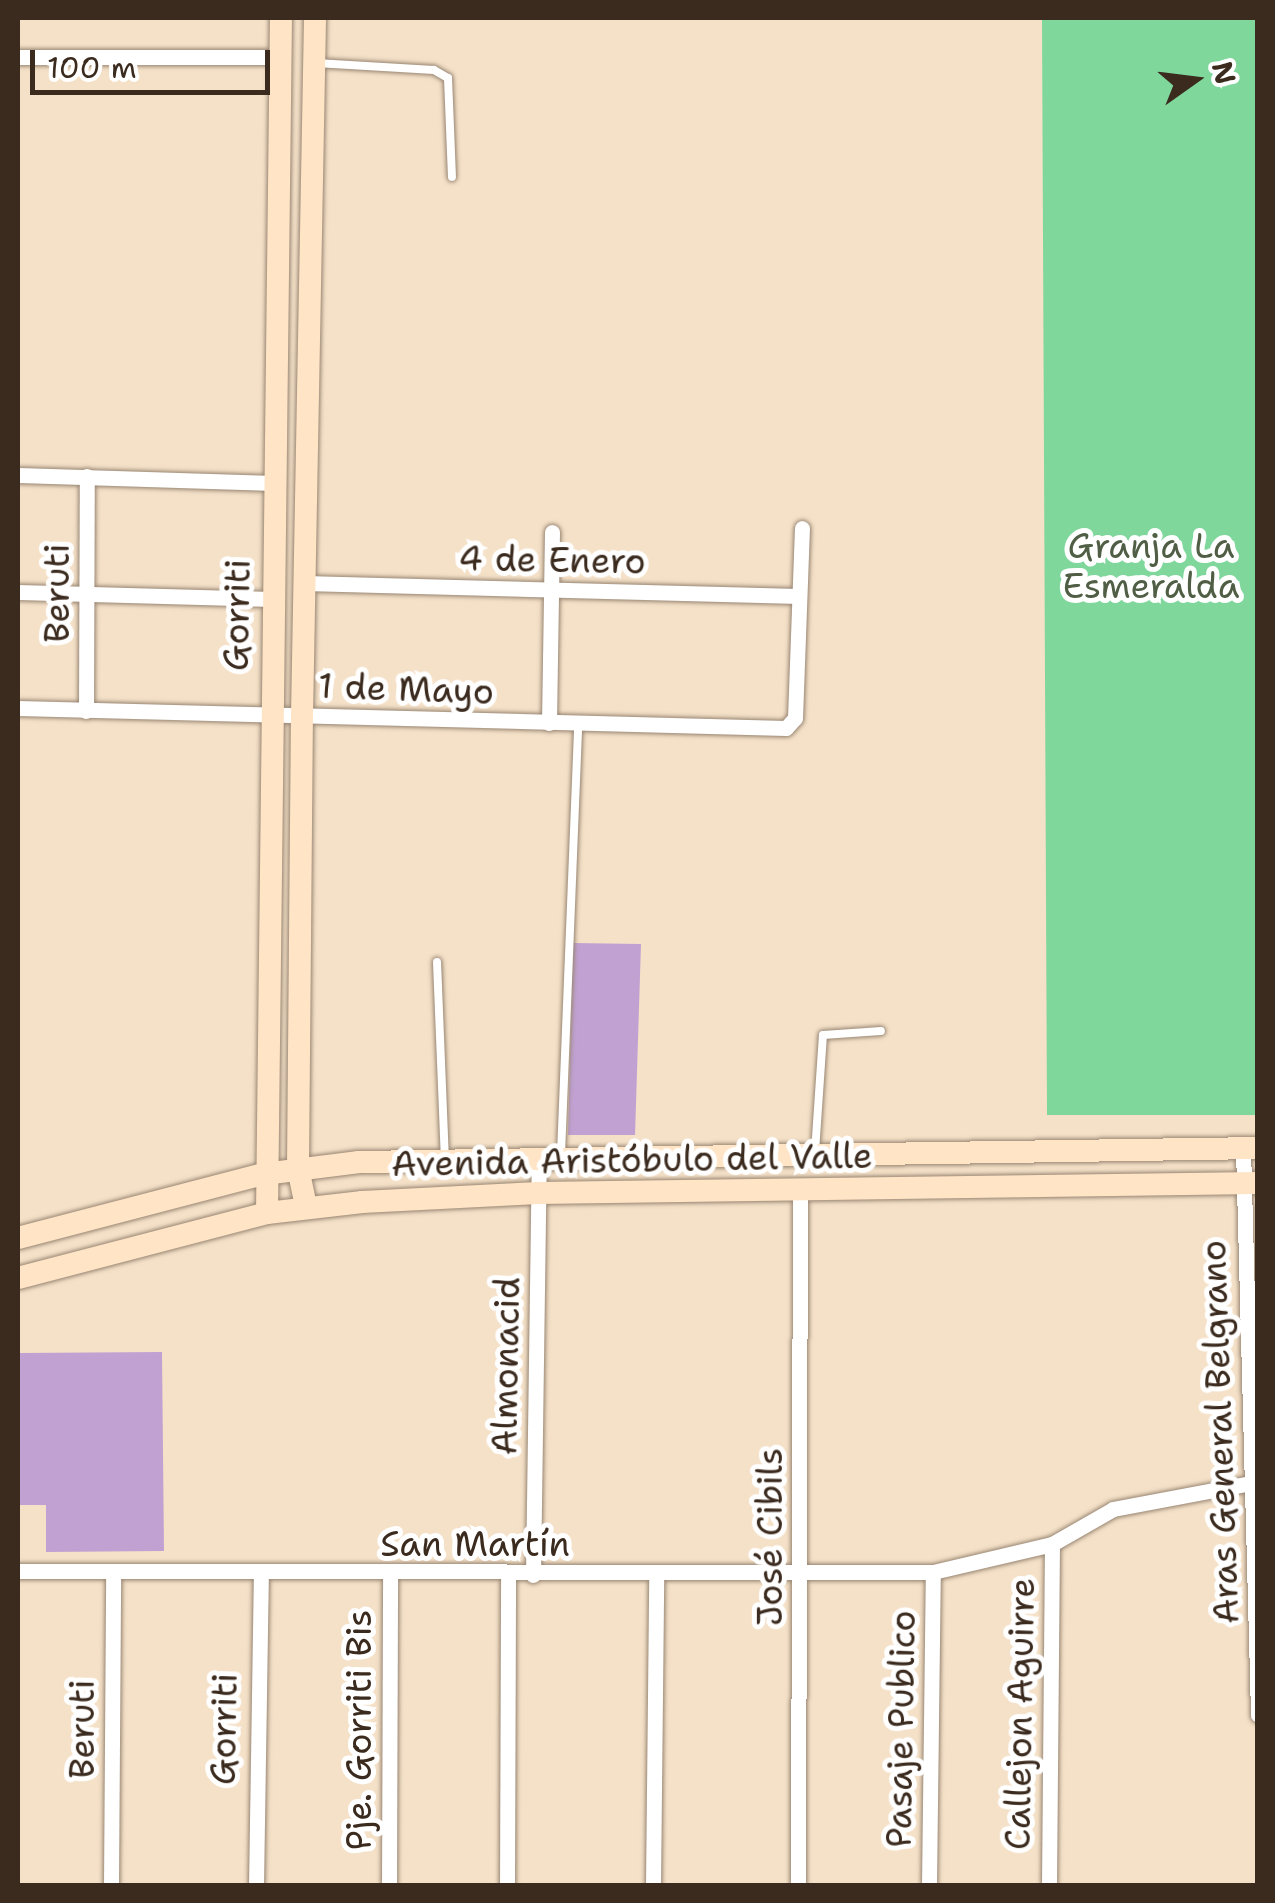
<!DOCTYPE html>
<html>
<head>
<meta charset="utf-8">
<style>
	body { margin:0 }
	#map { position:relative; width:1275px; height:1903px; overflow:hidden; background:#f5e1c8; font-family:"Shantell Sans",sans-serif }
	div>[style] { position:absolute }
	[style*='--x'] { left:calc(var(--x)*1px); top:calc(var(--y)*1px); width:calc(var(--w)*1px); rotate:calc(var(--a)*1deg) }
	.green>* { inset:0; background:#7fd79c }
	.building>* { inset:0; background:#c0a1d2 }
	.roads { filter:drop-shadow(0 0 2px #988673) drop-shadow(0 0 2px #988673) }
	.service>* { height:8px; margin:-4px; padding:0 4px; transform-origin:4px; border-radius:4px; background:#fff }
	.minor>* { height:15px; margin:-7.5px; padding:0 7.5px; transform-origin:7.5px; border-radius:7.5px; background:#fff }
	.secondary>* { height:22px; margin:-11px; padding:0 11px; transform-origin:11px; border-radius:11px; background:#ffe4c6 }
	span { translate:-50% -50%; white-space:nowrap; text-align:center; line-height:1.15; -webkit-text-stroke:10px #fff; paint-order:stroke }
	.park-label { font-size:35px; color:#4f5e44 }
	.street-label { font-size:35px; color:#3b2a1e }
	.frame { position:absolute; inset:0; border:20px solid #3b2a1e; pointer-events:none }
	.north { position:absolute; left:1145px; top:30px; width:100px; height:100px; -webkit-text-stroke:8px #fff; paint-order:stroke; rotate:76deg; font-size:28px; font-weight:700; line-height:40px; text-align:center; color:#3b2a1e }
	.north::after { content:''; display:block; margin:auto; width:35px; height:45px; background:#3b2a1e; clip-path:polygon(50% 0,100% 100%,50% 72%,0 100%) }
	.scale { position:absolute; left:30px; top:50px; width:240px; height:45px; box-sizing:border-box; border:5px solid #3b2a1e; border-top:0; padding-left:12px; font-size:30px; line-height:35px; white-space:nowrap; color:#3b2a1e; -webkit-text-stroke:8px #fff; paint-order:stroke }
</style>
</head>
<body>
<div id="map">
	<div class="green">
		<div style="clip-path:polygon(1042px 18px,1257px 18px,1257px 1115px,1047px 1115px)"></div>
	</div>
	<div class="building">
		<div style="clip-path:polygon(573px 943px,641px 944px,635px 1135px,568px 1135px)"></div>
		<div style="clip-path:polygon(162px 1352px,164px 1551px,46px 1552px,46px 1505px,18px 1505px,18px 1353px)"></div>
	</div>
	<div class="roads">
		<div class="service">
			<div style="--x:316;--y:63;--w:118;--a:3.4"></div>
			<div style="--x:434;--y:70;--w:16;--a:30"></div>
			<div style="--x:448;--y:78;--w:99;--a:87.7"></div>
			<div style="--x:437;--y:962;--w:195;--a:87.7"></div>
			<div style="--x:815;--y:1152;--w:117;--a:-86.1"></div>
			<div style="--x:823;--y:1035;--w:58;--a:-3.9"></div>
			<div style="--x:561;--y:1154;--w:430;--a:-87.7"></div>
		</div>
		<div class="minor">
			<div style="--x:18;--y:57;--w:260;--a:0"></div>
			<div style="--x:18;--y:475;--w:257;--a:1.8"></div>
			<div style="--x:304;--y:583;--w:495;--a:1.5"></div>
			<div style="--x:18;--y:592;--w:255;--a:1.6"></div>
			<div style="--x:18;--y:708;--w:768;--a:1.49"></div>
			<div style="--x:786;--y:728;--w:13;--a:-48"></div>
			<div style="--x:795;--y:718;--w:190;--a:-87.9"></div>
			<div style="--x:86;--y:711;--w:235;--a:-89.8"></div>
			<div style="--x:549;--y:723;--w:191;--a:-89.1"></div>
			<div style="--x:1243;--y:1148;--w:567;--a:88.48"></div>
			<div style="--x:18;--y:1571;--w:915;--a:0.06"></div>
			<div style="--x:933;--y:1572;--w:122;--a:-13.2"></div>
			<div style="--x:1052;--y:1544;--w:70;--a:-29.8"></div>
			<div style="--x:1113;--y:1509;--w:139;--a:-10.7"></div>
			<div style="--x:533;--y:1575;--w:418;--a:-89.2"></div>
			<div style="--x:111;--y:1886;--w:313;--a:-89.6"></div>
			<div style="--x:256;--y:1886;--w:313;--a:-89.1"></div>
			<div style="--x:389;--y:1886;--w:312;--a:-89.8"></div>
			<div style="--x:507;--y:1886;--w:312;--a:-89.8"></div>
			<div style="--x:653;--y:1886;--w:311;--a:-89.4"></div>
			<div style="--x:798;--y:1886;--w:697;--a:-89.84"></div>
			<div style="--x:929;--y:1886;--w:314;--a:-89.3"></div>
			<div style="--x:1049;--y:1886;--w:342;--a:-89.5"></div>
		</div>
		<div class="secondary">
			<div style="--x:306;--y:1206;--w:39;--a:-102"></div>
			<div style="--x:298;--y:1168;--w:453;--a:-89.5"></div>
			<div style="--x:302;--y:715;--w:697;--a:-88.93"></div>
			<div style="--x:267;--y:1213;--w:1195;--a:-89.33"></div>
			<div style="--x:18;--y:1238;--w:254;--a:-14.6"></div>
			<div style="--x:264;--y:1174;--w:96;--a:-7.2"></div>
			<div style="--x:359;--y:1162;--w:899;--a:-0.89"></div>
			<div style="--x:18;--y:1278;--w:257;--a:-14.6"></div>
			<div style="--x:267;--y:1213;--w:96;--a:-6.6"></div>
			<div style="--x:362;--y:1202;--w:176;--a:-2.9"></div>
			<div style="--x:538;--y:1193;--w:720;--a:-0.8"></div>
		</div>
	</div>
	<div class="park-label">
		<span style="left:1151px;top:566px">Granja La<br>Esmeralda</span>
	</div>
	<div class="street-label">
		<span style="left:552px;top:560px;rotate:1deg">4 de Enero</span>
		<span style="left:57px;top:593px;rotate:-90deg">Beruti</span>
		<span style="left:237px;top:615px;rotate:-89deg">Gorriti</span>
		<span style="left:406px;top:689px;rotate:2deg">1 de Mayo</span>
		<span style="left:632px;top:1160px;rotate:-1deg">Avenida Aristóbulo del Valle</span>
		<span style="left:506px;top:1366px;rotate:-89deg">Almonacid</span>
		<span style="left:1220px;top:1432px;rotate:-92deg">Aras General Belgrano</span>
		<span style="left:770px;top:1537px;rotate:-90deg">José Cibils</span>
		<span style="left:475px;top:1544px">San Martín</span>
		<span style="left:1020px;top:1714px;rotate:-89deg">Callejon Aguirre</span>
		<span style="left:82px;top:1729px;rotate:-90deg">Beruti</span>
		<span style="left:224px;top:1729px;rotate:-89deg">Gorriti</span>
		<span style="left:901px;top:1729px;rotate:-89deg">Pasaje Publico</span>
		<span style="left:359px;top:1730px;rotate:-90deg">Pje. Gorriti Bis</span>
	</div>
	<div class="frame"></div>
	<div class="north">N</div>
	<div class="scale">100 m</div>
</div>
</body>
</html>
